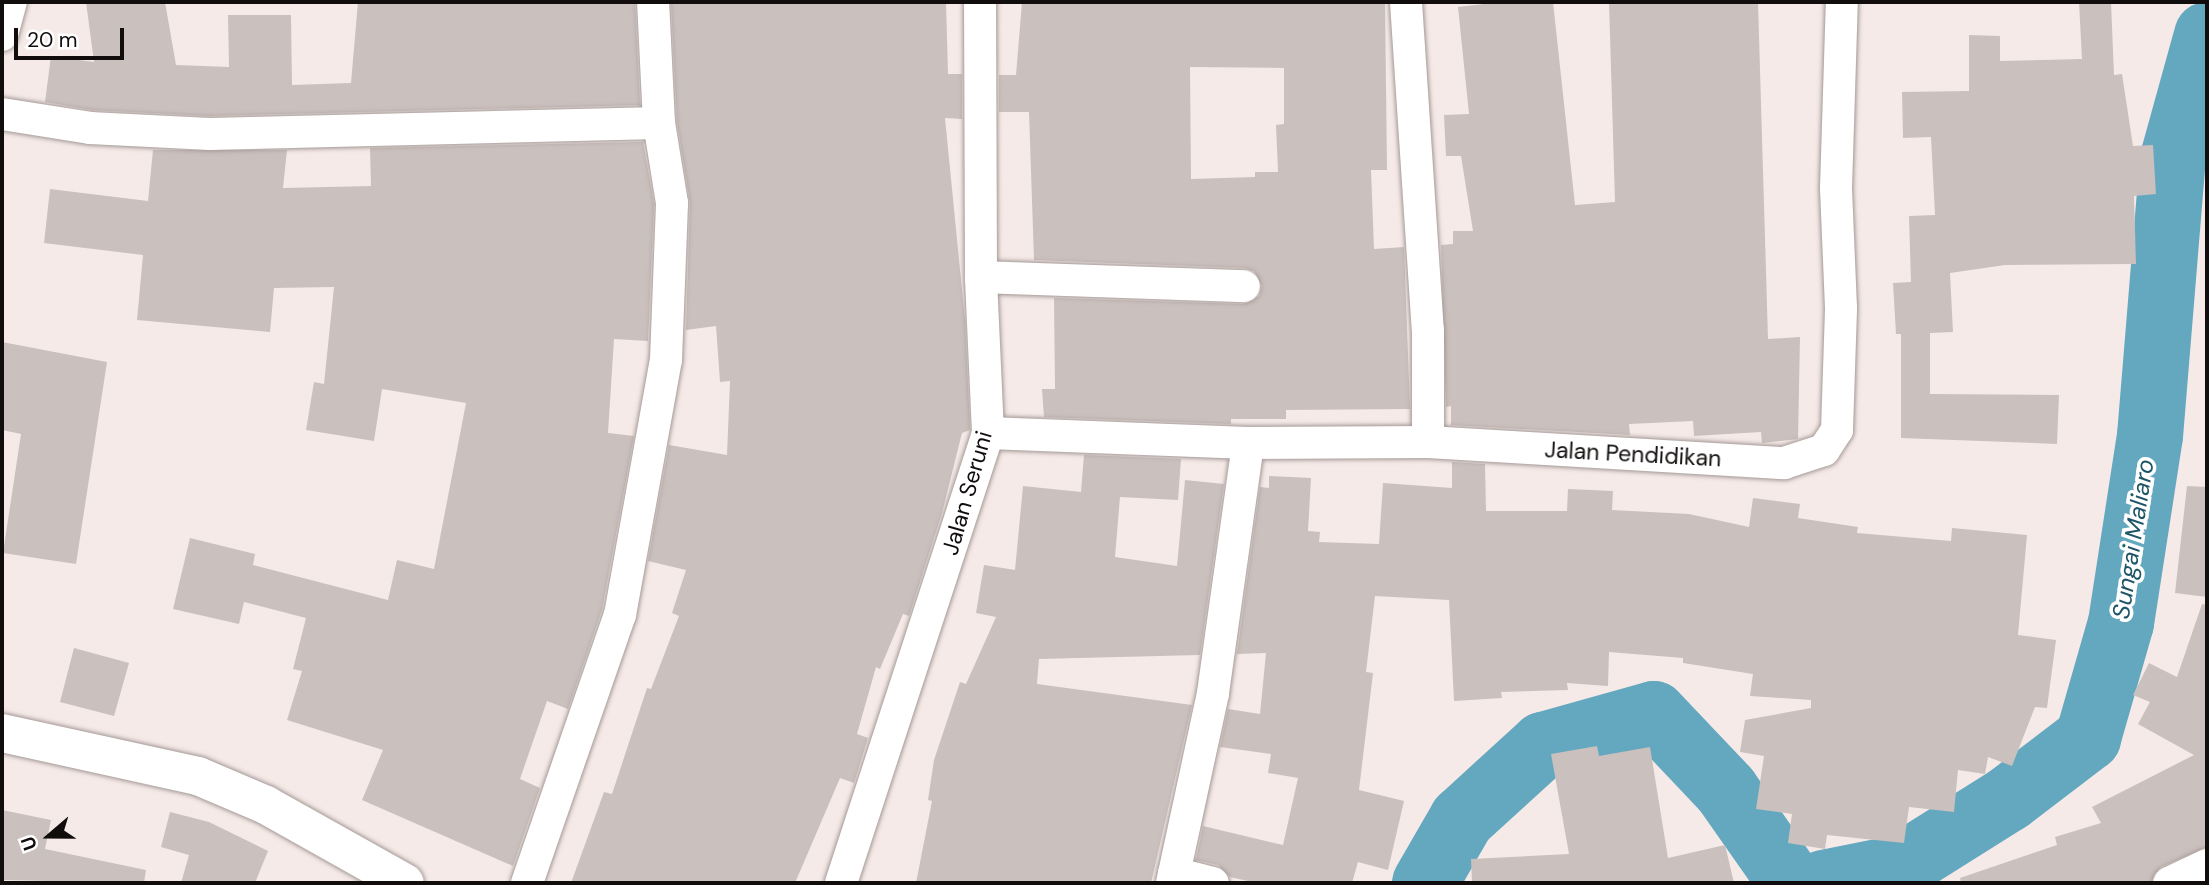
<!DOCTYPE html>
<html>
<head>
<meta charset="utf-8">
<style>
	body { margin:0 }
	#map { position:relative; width:2209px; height:885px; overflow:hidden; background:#f5eae7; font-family:"DM Sans",sans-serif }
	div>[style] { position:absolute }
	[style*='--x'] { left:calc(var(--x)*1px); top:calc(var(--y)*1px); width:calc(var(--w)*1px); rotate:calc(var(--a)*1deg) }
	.river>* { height:66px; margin:-33px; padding:0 33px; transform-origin:33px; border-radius:33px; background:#64a8bf }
	.building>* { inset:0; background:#cac0bd }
	.roads { filter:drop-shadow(0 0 2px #a49997) drop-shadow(0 0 2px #a49997) }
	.street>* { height:32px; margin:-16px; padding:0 16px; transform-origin:16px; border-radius:16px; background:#fff }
	.secondary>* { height:38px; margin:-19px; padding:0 19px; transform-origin:19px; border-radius:19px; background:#fff }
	span { translate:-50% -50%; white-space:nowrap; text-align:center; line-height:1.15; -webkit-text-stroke:7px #fff; paint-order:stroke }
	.street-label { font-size:23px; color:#100d0c }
	.water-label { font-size:24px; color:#1d5567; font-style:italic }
	.frame { position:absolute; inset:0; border:4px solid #100d0c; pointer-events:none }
	.north { position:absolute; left:14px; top:801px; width:70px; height:70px; -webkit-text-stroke:5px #fff; paint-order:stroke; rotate:250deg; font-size:19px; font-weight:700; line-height:28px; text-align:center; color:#100d0c }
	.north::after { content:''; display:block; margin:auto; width:24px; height:32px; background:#100d0c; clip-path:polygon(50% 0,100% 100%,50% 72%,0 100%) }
	.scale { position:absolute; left:14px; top:28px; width:110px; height:32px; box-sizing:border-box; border:4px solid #100d0c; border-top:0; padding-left:9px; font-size:21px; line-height:24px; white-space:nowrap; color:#100d0c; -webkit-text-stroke:5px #fff; paint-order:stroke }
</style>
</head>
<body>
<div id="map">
	<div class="river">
		<div style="--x:1425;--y:883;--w:74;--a:-60"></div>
		<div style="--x:1462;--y:819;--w:110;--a:-42.4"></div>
		<div style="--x:1543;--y:745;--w:115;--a:-15.6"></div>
		<div style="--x:1654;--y:714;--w:105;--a:46.5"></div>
		<div style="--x:1726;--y:790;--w:113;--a:55"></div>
		<div style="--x:1823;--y:883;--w:76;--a:-11.3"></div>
		<div style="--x:1898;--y:868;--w:130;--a:-32.1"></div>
		<div style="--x:2008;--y:799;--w:101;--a:-37.3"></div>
		<div style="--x:2088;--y:738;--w:120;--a:-74"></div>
		<div style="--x:2121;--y:623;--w:189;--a:-81.2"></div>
		<div style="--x:2150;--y:436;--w:279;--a:-85.3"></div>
		<div style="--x:2173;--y:158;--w:128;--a:-74.5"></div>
	</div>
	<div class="building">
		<div style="clip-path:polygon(86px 2px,165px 2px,176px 65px,229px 67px,228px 15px,291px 15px,292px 85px,351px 83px,358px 2px,635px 2px,640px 105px,210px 116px,92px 110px,45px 102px,51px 56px,94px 62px)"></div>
		<div style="clip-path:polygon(671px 2px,946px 2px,948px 74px,962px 74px,962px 119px,945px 118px,965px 320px,970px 430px,962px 433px,942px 513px,909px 616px,903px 614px,880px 669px,876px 667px,857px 734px,868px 738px,854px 783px,840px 778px,795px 883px,571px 883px,604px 792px,612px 794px,647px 688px,651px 689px,679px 616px,672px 613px,686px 570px,648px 561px,669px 445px,727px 455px,730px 381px,720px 382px,716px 326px,686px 330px,690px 203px,677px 121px)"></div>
		<div style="clip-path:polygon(evenodd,1022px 2px,1385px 2px,1387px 170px,1371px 170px,1374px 249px,1404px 247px,1410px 409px,1286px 410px,1286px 419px,1231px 419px,1231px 424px,1044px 417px,1042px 389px,1055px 389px,1054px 298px,1243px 304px,1259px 296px,1262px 286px,1254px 271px,1245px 268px,1034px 260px,1029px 112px,999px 112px,999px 75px,1016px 75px,1022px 2px,1190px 67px,1284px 68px,1284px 124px,1276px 125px,1278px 172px,1255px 172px,1255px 177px,1191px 179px,1190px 67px)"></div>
		<div style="clip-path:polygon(1501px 2px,1553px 2px,1575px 205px,1615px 202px,1609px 2px,1758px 2px,1768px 339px,1800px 337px,1798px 439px,1762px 443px,1761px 432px,1694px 436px,1693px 421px,1629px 424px,1630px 435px,1451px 425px,1451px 406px,1446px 407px,1441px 245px,1453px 244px,1453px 231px,1473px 231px,1461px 156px,1446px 156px,1444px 115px,1469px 114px,1458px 7px)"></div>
		<div style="clip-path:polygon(2079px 2px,2111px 2px,2114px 75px,2122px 74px,2133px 146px,2153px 145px,2156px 194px,2134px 196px,2136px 264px,2005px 265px,1950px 273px,1953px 332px,1930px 333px,1930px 394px,2059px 395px,2057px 444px,1901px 438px,1901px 334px,1896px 334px,1893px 283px,1911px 282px,1909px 216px,1935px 215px,1931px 137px,1903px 138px,1902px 92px,1969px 91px,1969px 35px,2000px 36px,2000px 61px,2082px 59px)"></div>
		<div style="clip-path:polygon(643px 142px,654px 204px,648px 341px,614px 339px,608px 433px,634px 436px,602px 610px,568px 709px,547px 701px,520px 779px,540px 788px,513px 866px,362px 800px,383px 750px,287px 720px,302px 671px,293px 669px,306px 618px,244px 602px,239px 624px,173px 609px,190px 538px,255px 554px,253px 565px,388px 600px,397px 560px,434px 569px,466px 403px,382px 389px,374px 441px,306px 430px,314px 382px,324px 384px,334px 287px,274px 288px,270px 332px,137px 320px,143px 255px,44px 243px,50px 189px,148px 201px,153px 150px,287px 150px,283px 188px,371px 186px,370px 148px)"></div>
		<div style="clip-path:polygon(2px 342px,107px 362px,76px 564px,3px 553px,21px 434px,2px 430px)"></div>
		<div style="clip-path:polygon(1084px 455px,1181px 459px,1178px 500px,1120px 497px,1115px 557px,1177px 566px,1185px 480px,1224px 484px,1200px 655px,1039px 659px,1037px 684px,1192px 705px,1151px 883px,916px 883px,932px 801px,928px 800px,934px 760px,960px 682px,966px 684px,996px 617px,976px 613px,984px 565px,1015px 570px,1023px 486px,1081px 492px)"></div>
		<div style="clip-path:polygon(1452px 462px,1485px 464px,1486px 511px,1567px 511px,1568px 489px,1613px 491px,1612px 510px,1689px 514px,1749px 527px,1753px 498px,1800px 504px,1798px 518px,1858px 527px,1857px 533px,1951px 541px,1952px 528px,2027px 535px,2018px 635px,2056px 640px,2047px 708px,2035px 707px,2012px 766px,1988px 757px,1985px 774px,1958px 770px,1954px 812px,1909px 807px,1904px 843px,1827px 835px,1825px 849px,1788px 843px,1792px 814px,1756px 809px,1764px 756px,1740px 752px,1745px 720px,1811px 708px,1811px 700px,1750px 696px,1753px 674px,1683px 663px,1683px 658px,1609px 652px,1608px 686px,1567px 683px,1568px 690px,1501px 692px,1502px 698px,1454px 701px,1449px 600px,1375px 596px,1366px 672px,1373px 673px,1359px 790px,1404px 801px,1388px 870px,1358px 862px,1352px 883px,1257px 883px,1230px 877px,1218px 865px,1196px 860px,1203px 826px,1283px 845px,1298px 778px,1268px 773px,1271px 754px,1220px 747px,1228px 709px,1260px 714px,1266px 653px,1237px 654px,1260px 487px,1269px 488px,1269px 476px,1311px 478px,1308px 531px,1320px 532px,1319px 542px,1379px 544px,1383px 483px,1452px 488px)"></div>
		<div style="clip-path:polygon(2187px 486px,2207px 487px,2207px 597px,2175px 593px)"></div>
		<div style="clip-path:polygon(2202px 604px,2207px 605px,2207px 847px,2161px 867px,2151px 883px,1961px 883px,1960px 878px,2057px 845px,2055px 837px,2101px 823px,2092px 807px,2194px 755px,2138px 724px,2150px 702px,2133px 695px,2149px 663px,2177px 677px)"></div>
		<div style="clip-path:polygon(74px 648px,129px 663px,114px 716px,60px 702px)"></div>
		<div style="clip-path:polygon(1597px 746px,1599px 756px,1650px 747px,1668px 858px,1725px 845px,1734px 883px,1472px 883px,1471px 859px,1569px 854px,1551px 754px)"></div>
		<div style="clip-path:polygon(2px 810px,51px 820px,45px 849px,146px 870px,144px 883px,2px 880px)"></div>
		<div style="clip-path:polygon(170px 812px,209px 822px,268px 851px,255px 883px,181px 883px,189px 855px,161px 847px)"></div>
	</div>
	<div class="roads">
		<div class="street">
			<div style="--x:1406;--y:2;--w:329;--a:86.2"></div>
			<div style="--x:1428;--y:330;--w:112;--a:90"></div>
			<div style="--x:2;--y:35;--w:34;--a:-75"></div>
			<div style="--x:2;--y:114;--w:89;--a:9"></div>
			<div style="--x:90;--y:128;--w:120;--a:2.9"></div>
			<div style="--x:210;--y:134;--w:449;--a:-1.4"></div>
			<div style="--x:981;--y:277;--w:263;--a:2"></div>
			<div style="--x:988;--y:433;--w:260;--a:2.2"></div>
			<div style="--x:1248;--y:443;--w:180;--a:-0.3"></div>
			<div style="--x:1428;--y:442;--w:357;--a:3.4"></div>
			<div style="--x:1784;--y:463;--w:42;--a:-18"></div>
			<div style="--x:1824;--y:450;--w:24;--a:-57"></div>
			<div style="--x:1837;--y:430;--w:122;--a:-88.1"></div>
			<div style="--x:1841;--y:308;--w:120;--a:-92.4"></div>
			<div style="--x:1836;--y:188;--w:186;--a:-88.2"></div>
			<div style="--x:1174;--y:873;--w:40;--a:14.4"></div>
			<div style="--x:527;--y:883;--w:284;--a:-70.9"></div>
			<div style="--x:620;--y:615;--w:259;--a:-79.8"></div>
			<div style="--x:666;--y:360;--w:157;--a:-87.8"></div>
			<div style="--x:672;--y:203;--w:81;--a:-99.2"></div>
			<div style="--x:659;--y:123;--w:121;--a:-92.8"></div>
			<div style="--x:841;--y:883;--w:473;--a:-71.9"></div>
			<div style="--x:988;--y:433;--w:156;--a:-92.6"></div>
			<div style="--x:981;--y:277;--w:275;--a:-90.2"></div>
			<div style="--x:1172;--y:883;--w:194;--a:-77.8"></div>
			<div style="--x:1213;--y:693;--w:252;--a:-82"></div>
			<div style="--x:2169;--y:883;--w:42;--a:-25.3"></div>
		</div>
		<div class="secondary">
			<div style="--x:2;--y:733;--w:201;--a:12.4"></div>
			<div style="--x:198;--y:776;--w:74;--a:23.1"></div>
			<div style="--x:266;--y:805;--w:159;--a:29.3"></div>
		</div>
	</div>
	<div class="street-label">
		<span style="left:1633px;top:454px;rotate:3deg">Jalan Pendidikan</span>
		<span style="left:967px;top:493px;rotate:-74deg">Jalan Seruni</span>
	</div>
	<div class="water-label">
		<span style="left:2133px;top:539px;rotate:-81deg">Sungai Maliaro</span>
	</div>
	<div class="frame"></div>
	<div class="north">U</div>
	<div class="scale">20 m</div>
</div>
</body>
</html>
